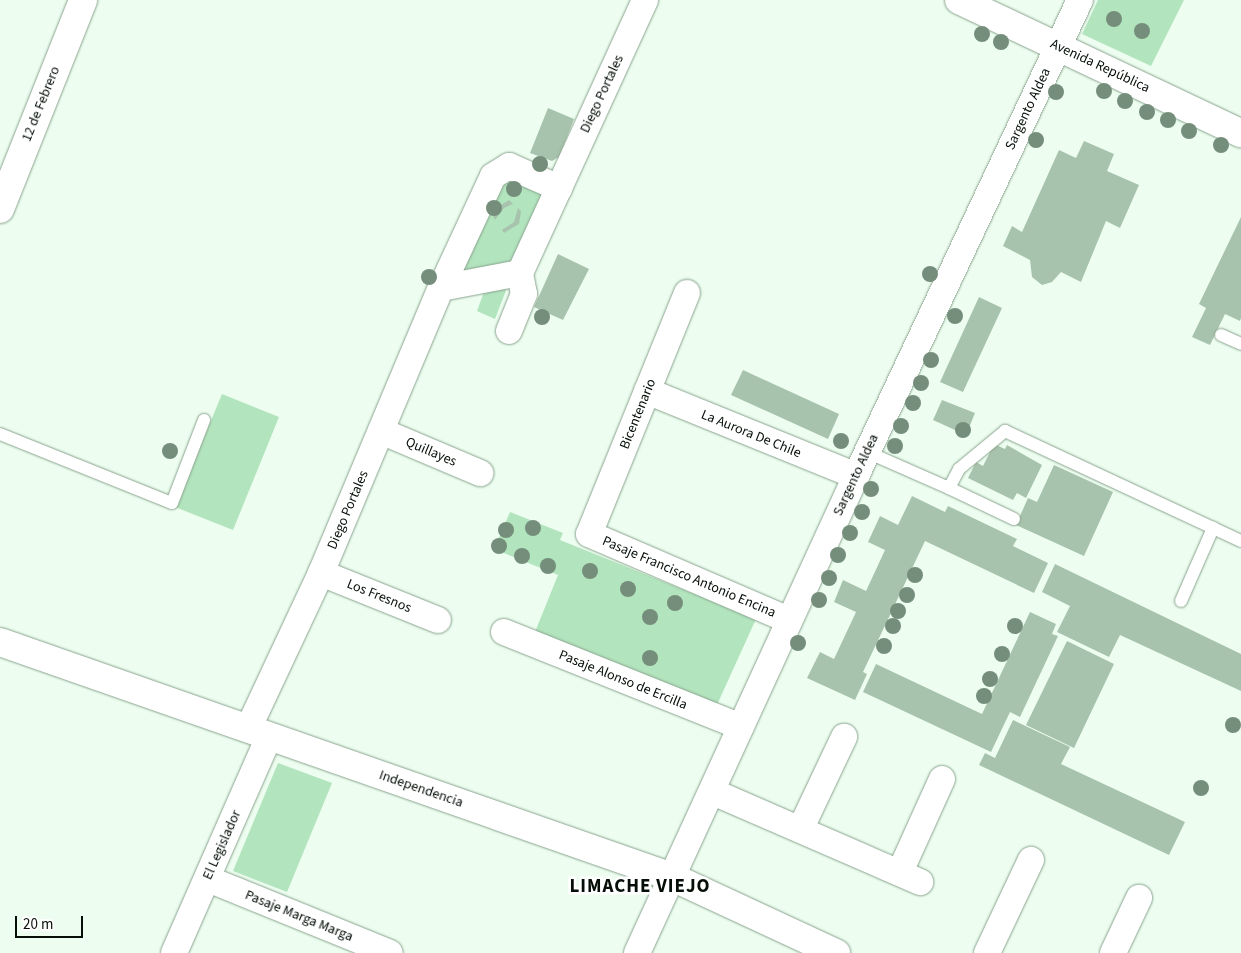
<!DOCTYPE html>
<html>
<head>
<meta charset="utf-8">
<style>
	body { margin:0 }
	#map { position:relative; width:1241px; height:953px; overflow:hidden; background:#edfef0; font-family:"Source Sans 3",sans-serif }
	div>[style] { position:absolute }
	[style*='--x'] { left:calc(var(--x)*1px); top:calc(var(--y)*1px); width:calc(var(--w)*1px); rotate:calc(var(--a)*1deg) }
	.green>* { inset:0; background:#b2e4bd }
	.building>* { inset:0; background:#a8c3ad }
	.roads { filter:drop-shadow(0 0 1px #89a38e) drop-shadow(0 0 1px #89a38e) }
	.lane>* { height:12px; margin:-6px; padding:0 6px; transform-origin:6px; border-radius:6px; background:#fff }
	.street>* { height:26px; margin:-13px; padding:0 13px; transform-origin:13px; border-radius:13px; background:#fff }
	.secondary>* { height:28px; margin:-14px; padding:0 14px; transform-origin:14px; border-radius:14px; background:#fff }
	.trees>* { width:16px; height:16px; margin:-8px; border-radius:50%; background:#758e7b }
	span { translate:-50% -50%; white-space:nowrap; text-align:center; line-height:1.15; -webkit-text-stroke:5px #fff; paint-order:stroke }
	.street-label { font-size:14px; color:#050e07 }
	.district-label { font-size:19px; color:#050e07; font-weight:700; letter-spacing:1px }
	.scale { position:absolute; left:15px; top:916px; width:68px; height:22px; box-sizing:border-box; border:2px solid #050e07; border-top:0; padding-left:6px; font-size:15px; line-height:18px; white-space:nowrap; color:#050e07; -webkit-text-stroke:4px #fff; paint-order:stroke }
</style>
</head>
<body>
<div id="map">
	<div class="green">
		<div style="clip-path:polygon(1098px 0,1184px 0,1151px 66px,1082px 34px)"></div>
		<div style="clip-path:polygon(509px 172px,547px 192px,513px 265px,463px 271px,465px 252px)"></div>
		<div style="clip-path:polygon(507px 288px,495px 319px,477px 311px,484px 292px)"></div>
		<div style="clip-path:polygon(222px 394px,279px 417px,233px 530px,175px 507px)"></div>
		<div style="clip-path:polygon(510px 512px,563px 533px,560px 540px,756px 619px,716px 707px,535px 632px,558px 575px,494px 549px)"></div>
		<div style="clip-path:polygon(278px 763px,332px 783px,287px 892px,233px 871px)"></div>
	</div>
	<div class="building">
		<div style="clip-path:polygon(548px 108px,574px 119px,559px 157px,552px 161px,530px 153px)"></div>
		<div style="clip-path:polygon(1084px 141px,1114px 154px,1107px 171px,1139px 185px,1120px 228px,1106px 221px,1081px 282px,1061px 272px,1052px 282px,1042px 285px,1032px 277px,1030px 260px,1003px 246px,1012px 226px,1022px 232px,1059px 150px,1076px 158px)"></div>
		<div style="clip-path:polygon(509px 200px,513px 204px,504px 208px,495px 220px,493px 216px,501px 205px)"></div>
		<div style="clip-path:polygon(518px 208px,521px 211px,519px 224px,504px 233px,502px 230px,514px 222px)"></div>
		<div style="clip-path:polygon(1241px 217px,1241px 318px,1240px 321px,1225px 314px,1210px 345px,1192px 337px,1206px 308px,1199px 304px)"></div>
		<div style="clip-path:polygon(558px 254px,589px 269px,563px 320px,534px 307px)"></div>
		<div style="clip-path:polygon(979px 297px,1002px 308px,963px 392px,940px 382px)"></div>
		<div style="clip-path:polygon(743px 370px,839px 414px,828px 439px,731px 395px)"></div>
		<div style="clip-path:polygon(942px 400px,975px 413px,966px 435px,933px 420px)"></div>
		<div style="clip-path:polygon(994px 444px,1005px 449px,1007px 445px,1042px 465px,1026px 498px,1017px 493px,1013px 500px,968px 478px,976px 462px,983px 466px)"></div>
		<div style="clip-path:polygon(1054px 465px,1113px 492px,1084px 556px,1016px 525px,1028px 498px,1037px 502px)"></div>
		<div style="clip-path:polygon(912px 496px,945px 512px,948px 506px,1017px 539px,1013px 546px,1048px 563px,1034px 593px,925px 541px,863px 672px,867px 674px,855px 700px,807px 678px,820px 652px,834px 659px,856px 612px,834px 602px,843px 580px,866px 591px,885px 550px,868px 542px,880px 516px,898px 525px)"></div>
		<div style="clip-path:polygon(1055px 564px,1241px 654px,1241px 691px,1120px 635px,1109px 657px,1057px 632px,1070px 606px,1042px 592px)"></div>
		<div style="clip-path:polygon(1030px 612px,1056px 624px,1052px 634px,1058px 636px,1020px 717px,1010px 712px,991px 752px,863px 692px,876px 664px,982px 714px)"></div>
		<div style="clip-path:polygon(1067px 641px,1114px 664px,1074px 748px,1026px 725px)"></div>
		<div style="clip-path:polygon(1013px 720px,1070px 747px,1061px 764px,1185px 822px,1169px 855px,979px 765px,985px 753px,995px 758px)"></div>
	</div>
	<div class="roads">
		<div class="lane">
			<div style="--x:1221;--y:335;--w:22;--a:24"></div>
			<div style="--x:0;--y:434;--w:185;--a:21.9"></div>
			<div style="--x:172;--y:503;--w:89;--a:-68.9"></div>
			<div style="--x:867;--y:452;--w:90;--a:23.7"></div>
			<div style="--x:949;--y:488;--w:21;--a:-62"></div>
			<div style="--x:959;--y:469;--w:60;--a:-39.6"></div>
			<div style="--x:1005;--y:431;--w:260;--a:25"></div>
			<div style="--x:949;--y:488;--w:72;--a:25.5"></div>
			<div style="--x:1181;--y:601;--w:80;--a:-66.3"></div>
		</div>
		<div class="street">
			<div style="--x:441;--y:288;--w:80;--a:-10.8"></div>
			<div style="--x:520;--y:273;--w:94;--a:-65.4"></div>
			<div style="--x:687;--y:293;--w:260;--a:112.1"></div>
			<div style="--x:589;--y:534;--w:218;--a:23.3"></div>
			<div style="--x:509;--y:331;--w:40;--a:-68"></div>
			<div style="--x:524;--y:294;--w:21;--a:-101"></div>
			<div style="--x:647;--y:391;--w:226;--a:22.1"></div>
			<div style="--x:381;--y:431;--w:108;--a:23"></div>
			<div style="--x:321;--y:573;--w:126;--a:21.9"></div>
			<div style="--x:504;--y:632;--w:255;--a:21.8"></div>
			<div style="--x:248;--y:729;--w:172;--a:-64.9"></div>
			<div style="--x:321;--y:573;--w:309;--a:-67.2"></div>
			<div style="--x:441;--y:288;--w:123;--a:-65.1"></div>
			<div style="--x:493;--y:176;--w:19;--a:-32"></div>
			<div style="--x:509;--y:166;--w:55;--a:23.7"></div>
			<div style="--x:559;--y:188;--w:207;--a:-65.4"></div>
			<div style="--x:713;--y:792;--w:226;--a:23.5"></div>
			<div style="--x:801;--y:828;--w:101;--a:-64.7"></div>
			<div style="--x:900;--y:872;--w:102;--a:-65.7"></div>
			<div style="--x:208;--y:879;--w:196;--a:22.1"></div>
			<div style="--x:174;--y:953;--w:236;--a:-66.3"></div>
			<div style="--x:637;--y:953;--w:525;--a:-65.34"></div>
			<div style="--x:856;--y:476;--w:526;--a:-64.8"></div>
			<div style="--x:987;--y:953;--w:103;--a:-64.7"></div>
			<div style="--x:1113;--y:953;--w:61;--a:-64.7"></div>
		</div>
		<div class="secondary">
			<div style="--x:959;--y:0;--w:312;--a:25.3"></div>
			<div style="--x:0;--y:209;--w:225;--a:-68.3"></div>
			<div style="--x:0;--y:642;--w:712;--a:19.27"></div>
			<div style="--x:672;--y:877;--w:181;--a:24.9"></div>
		</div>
	</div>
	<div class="trees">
		<div style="left:1114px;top:19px"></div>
		<div style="left:1142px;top:31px"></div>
		<div style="left:982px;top:34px"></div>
		<div style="left:1001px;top:42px"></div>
		<div style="left:1104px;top:91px"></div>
		<div style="left:1056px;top:92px"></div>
		<div style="left:1125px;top:101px"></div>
		<div style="left:1147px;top:112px"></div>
		<div style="left:1168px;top:120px"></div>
		<div style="left:1189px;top:131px"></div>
		<div style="left:1036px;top:140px"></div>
		<div style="left:1221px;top:145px"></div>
		<div style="left:540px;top:164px"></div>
		<div style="left:514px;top:189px"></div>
		<div style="left:494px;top:208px"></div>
		<div style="left:930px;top:274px"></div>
		<div style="left:429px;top:277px"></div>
		<div style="left:955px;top:316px"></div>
		<div style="left:542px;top:317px"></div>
		<div style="left:931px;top:360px"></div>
		<div style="left:921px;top:383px"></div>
		<div style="left:913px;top:403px"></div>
		<div style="left:901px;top:426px"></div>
		<div style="left:963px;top:430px"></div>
		<div style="left:841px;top:441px"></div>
		<div style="left:895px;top:446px"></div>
		<div style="left:170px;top:451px"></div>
		<div style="left:871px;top:489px"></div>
		<div style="left:862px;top:512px"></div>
		<div style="left:533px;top:528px"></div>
		<div style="left:506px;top:530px"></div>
		<div style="left:850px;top:533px"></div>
		<div style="left:499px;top:546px"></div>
		<div style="left:838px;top:555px"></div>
		<div style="left:522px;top:556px"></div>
		<div style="left:548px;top:566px"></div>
		<div style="left:590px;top:571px"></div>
		<div style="left:915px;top:575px"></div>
		<div style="left:829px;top:578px"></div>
		<div style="left:628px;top:589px"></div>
		<div style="left:907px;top:595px"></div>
		<div style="left:819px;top:600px"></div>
		<div style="left:675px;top:603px"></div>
		<div style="left:898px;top:611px"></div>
		<div style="left:650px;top:617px"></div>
		<div style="left:893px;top:626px"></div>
		<div style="left:1015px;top:626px"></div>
		<div style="left:798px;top:643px"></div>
		<div style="left:884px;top:646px"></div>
		<div style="left:1002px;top:654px"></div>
		<div style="left:650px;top:658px"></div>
		<div style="left:990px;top:679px"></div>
		<div style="left:984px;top:696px"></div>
		<div style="left:1233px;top:725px"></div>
		<div style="left:1201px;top:788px"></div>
	</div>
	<div class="street-label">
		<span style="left:1100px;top:66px;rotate:25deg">Avenida República</span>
		<span style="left:602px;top:94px;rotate:-65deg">Diego Portales</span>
		<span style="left:41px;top:104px;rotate:-68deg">12 de Febrero</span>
		<span style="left:1028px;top:109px;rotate:-65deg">Sargento Aldea</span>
		<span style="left:638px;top:414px;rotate:-68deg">Bicentenario</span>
		<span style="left:751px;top:434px;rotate:22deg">La Aurora De Chile</span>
		<span style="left:431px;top:452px;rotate:23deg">Quillayes</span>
		<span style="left:856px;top:475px;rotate:-65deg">Sargento Aldea</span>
		<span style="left:348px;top:510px;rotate:-67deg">Diego Portales</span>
		<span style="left:689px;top:577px;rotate:23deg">Pasaje Francisco Antonio Encina</span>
		<span style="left:379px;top:596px;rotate:22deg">Los Fresnos</span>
		<span style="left:623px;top:680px;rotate:22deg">Pasaje Alonso de Ercilla</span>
		<span style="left:421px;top:789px;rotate:19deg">Independencia</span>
		<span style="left:222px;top:845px;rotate:-66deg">El Legislador</span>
		<span style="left:299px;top:916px;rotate:22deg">Pasaje Marga Marga</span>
	</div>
	<div class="district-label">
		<span style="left:640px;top:887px">LIMACHE VIEJO</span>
	</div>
	<div class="scale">20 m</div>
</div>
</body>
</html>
